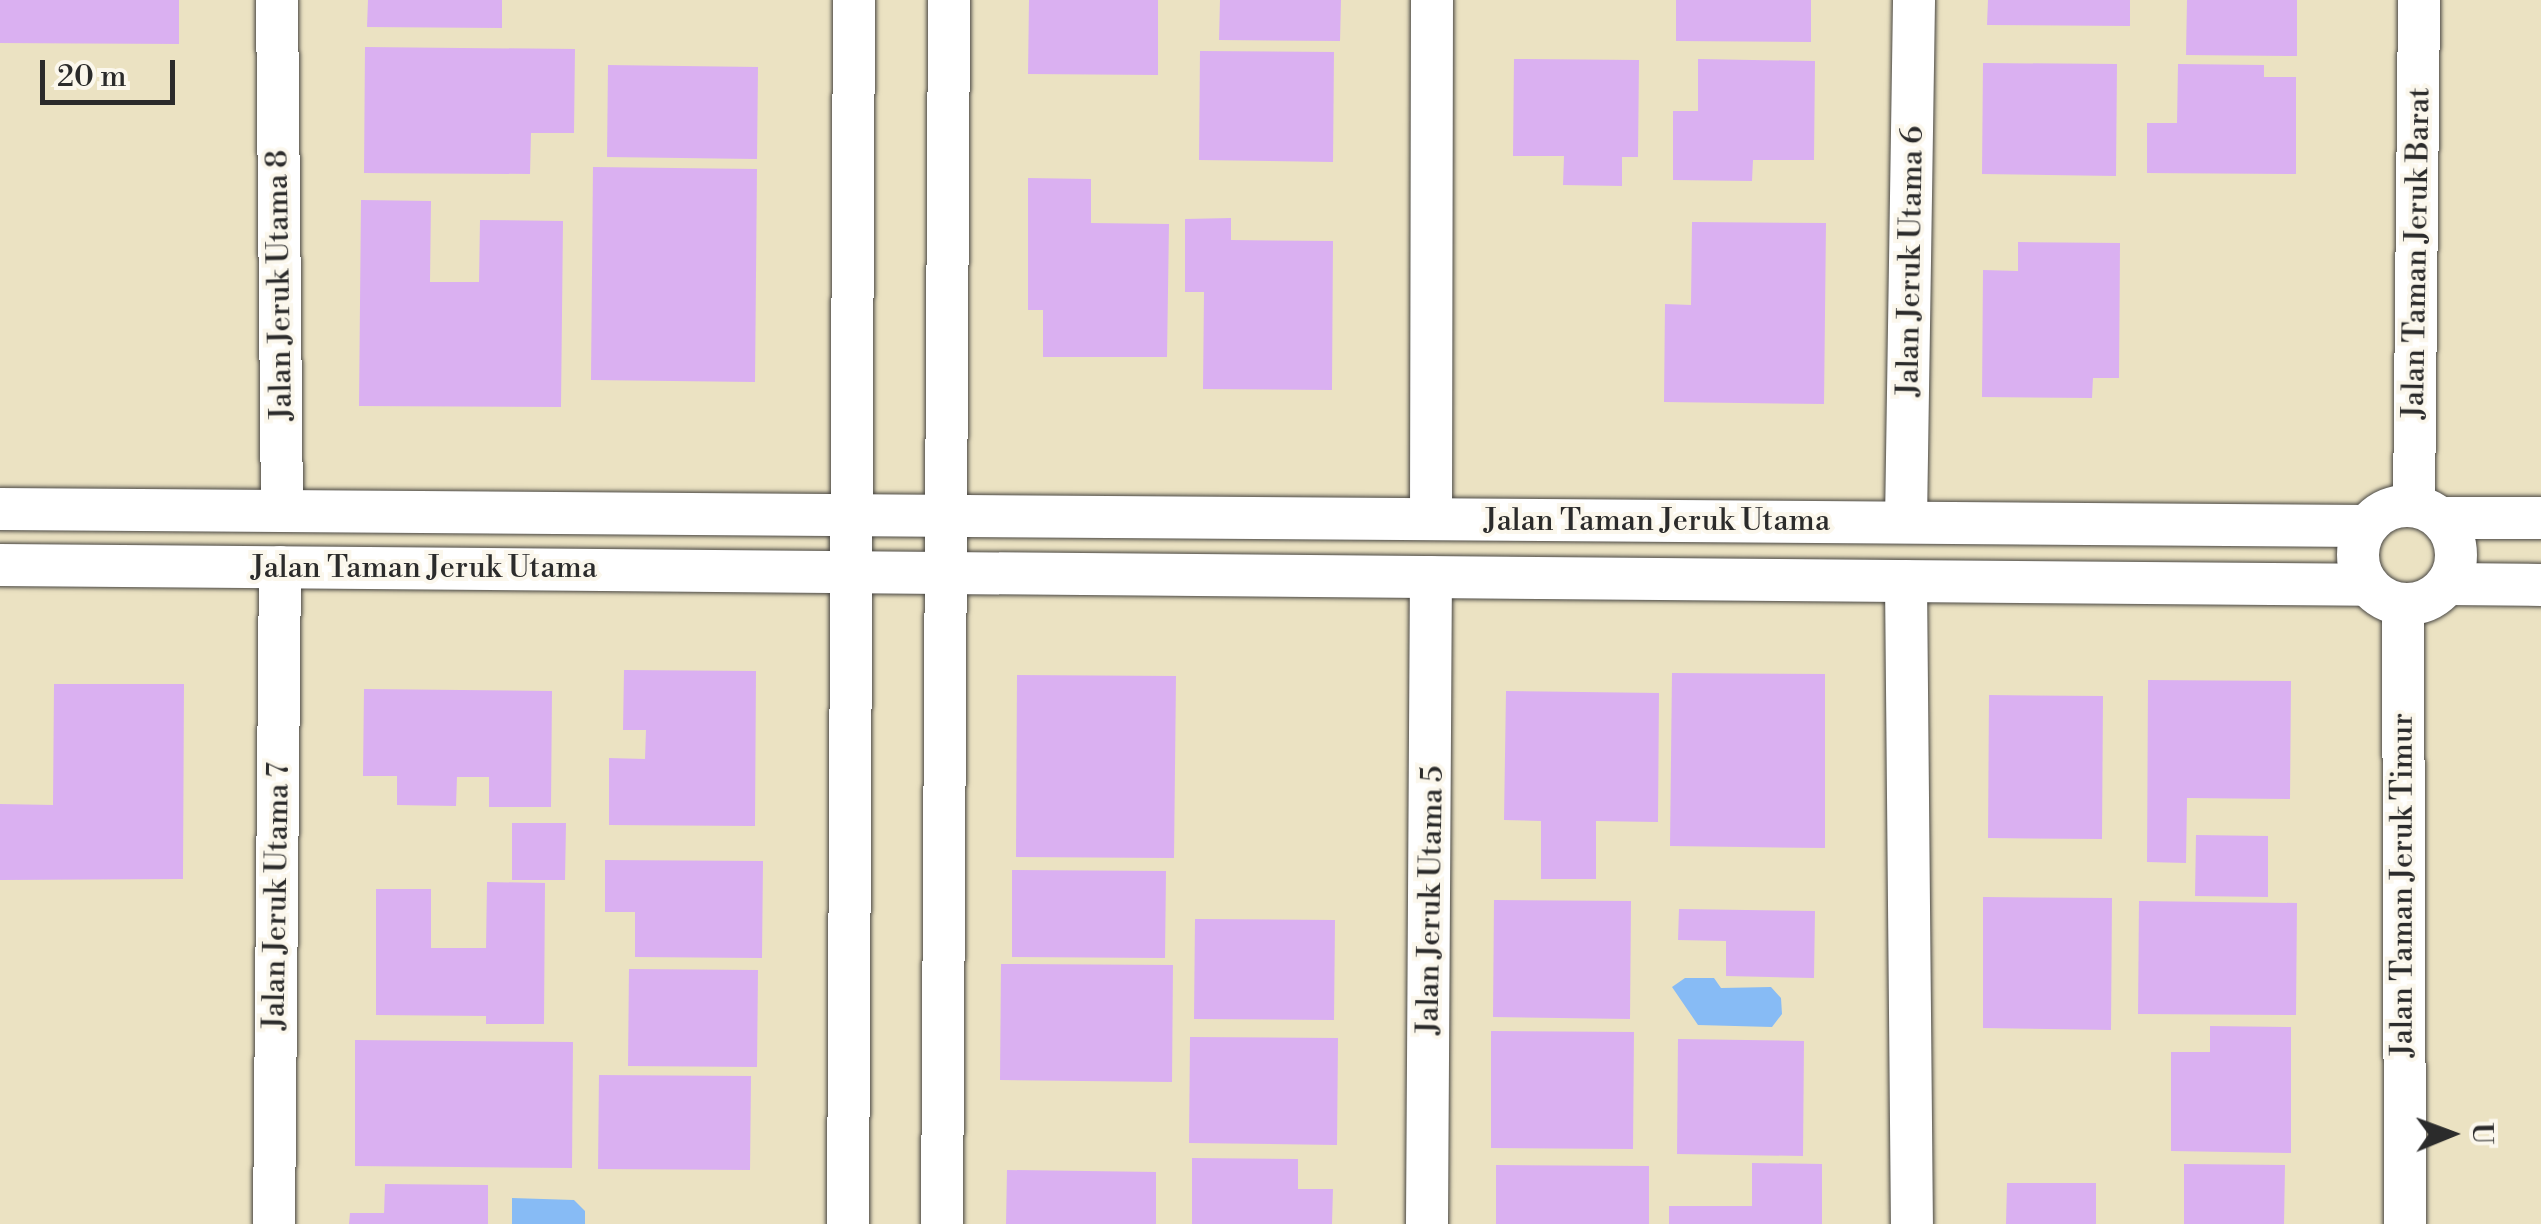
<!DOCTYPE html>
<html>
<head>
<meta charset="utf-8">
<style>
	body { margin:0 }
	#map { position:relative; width:2541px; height:1224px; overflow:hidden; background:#ebe2c2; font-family:"Libre Bodoni",serif }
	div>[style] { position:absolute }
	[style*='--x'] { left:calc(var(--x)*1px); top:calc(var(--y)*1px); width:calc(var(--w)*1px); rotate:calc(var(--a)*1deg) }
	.water>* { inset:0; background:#87bbf5 }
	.building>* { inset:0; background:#dab0f1 }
	.roads { filter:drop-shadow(0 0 2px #484642) drop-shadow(0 0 2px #484642) }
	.minor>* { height:42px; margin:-21px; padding:0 21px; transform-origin:21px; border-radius:21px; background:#fff }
	.minor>.ring { margin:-21px; padding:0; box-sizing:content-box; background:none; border:42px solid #fff; border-radius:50% }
	span { translate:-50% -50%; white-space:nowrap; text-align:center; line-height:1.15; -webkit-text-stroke:8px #fbf7ec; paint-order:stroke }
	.street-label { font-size:30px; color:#2b2b2b }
	.north { position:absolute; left:2401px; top:1084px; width:100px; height:100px; -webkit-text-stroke:8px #fbf7ec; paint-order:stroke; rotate:89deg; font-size:28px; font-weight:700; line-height:40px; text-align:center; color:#2b2b2b }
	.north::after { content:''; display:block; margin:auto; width:35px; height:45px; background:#2b2b2b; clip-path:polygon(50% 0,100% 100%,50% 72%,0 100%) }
	.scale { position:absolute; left:40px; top:60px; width:135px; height:45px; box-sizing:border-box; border:5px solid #2b2b2b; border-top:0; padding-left:12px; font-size:30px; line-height:35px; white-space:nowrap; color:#2b2b2b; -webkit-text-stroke:8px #fbf7ec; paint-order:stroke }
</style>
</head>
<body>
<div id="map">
	<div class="water">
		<div style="clip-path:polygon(1685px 978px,1714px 978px,1721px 988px,1771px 987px,1781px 998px,1782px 1014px,1772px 1027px,1698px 1025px,1672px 987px)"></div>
		<div style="clip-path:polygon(512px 1198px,574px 1200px,585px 1211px,585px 1224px,512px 1224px)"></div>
	</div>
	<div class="building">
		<div style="clip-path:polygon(0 0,179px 0,179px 44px,0 43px)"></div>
		<div style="clip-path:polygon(368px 0,502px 0,502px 28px,367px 27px)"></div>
		<div style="clip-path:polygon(1029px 0,1158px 0,1158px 75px,1028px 74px)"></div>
		<div style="clip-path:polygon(1220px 0,1341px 0,1340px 41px,1219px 40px)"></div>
		<div style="clip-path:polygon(1676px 0,1811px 0,1811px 42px,1676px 41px)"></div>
		<div style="clip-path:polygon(1988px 0,2130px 0,2130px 26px,1987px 25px)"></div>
		<div style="clip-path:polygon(2187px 0,2297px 0,2297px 56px,2186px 55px)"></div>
		<div style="clip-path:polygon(365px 47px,575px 49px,574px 133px,531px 133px,530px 174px,364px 173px)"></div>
		<div style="clip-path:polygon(1200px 51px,1334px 52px,1333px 162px,1199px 160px)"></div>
		<div style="clip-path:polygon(1514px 59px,1639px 60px,1638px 157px,1622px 157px,1622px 186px,1563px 185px,1564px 156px,1513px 156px)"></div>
		<div style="clip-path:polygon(1698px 59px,1815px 61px,1814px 160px,1753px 160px,1752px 181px,1673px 180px,1673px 111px,1698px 111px)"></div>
		<div style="clip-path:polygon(1983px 63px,2117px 64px,2116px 176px,1982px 174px)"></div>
		<div style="clip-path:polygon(2178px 64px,2264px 65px,2264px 77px,2296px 77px,2296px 174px,2147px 173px,2147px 123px,2177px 123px)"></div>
		<div style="clip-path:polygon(608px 65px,758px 67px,757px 159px,607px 157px)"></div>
		<div style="clip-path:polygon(593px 167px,757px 169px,755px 382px,591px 380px)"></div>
		<div style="clip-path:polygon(1028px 178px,1091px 179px,1091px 223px,1169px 224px,1167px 357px,1043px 357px,1043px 310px,1028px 310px)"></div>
		<div style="clip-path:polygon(361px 200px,431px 201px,430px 282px,479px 282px,480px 220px,563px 221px,561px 407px,359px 406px)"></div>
		<div style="clip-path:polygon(1231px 218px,1231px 240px,1333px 241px,1332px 390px,1203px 389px,1204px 292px,1185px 292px,1185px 219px)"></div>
		<div style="clip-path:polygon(1692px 222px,1826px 223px,1824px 404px,1664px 402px,1665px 304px,1691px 305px)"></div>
		<div style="clip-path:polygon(2018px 242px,2120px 243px,2119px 378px,2093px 378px,2092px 398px,1982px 397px,1983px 270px,2018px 271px)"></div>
		<div style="clip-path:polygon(624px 670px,756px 671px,755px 826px,609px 825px,609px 758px,645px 759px,646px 730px,623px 730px)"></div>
		<div style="clip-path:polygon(1672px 673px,1825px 674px,1825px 848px,1670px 846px)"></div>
		<div style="clip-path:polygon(1017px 675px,1176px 676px,1174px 858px,1016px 857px)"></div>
		<div style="clip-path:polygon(2148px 680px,2291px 681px,2290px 799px,2187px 798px,2186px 863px,2147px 862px)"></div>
		<div style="clip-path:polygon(54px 684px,184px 684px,183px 879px,0 880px,0 804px,53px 805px)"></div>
		<div style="clip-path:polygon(364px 689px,552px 691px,551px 807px,489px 807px,489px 777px,457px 777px,456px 806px,397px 805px,397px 776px,363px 776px)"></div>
		<div style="clip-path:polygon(1506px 691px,1659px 693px,1658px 822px,1596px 821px,1596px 879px,1541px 879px,1541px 821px,1504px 820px)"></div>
		<div style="clip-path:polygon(1989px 695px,2103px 696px,2102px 839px,1988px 838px)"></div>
		<div style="clip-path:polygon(512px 823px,566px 823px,565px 880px,512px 880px)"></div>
		<div style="clip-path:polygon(2196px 835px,2268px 836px,2268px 897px,2195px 896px)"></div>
		<div style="clip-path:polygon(605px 860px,763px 861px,762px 958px,635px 957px,635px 912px,605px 912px)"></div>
		<div style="clip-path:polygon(1012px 870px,1166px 871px,1165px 958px,1012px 957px)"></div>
		<div style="clip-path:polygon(487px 882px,545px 883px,544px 1024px,486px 1024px,486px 1016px,376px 1015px,376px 889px,431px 889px,431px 948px,486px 948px)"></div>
		<div style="clip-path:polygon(1983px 897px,2112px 898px,2111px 1030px,1983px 1028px)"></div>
		<div style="clip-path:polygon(1494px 900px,1631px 901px,1630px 1019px,1493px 1017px)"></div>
		<div style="clip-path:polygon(2139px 901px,2297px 903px,2296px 1015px,2138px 1014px)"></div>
		<div style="clip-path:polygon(1679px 909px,1815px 911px,1814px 978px,1726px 976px,1726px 941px,1678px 940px)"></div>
		<div style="clip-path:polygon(1195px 919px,1335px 920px,1334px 1020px,1194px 1019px)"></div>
		<div style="clip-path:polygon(1001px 964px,1173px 965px,1172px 1082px,1000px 1080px)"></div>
		<div style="clip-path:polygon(629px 969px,758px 970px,757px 1067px,628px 1066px)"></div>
		<div style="clip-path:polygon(2210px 1026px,2291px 1027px,2291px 1153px,2171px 1151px,2171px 1052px,2210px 1052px)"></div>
		<div style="clip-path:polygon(1491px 1031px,1634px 1032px,1633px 1149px,1491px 1148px)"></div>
		<div style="clip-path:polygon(1190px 1037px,1338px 1038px,1337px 1145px,1189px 1143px)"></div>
		<div style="clip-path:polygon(1678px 1039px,1804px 1041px,1803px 1156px,1677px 1154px)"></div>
		<div style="clip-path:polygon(355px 1040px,573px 1042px,572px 1168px,355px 1166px)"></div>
		<div style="clip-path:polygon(599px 1075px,751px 1076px,750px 1170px,598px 1169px)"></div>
		<div style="clip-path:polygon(1192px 1158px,1298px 1159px,1298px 1189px,1333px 1189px,1332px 1224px,1192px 1224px)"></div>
		<div style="clip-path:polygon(1752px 1163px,1822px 1164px,1822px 1224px,1669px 1224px,1669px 1206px,1752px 1206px)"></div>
		<div style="clip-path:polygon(2184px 1164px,2285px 1165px,2284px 1224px,2184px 1224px)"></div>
		<div style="clip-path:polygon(1496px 1165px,1649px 1166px,1649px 1224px,1496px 1224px)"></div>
		<div style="clip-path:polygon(1007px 1170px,1156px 1172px,1156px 1224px,1006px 1224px)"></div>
		<div style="clip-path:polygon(2007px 1183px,2096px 1183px,2096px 1224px,2006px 1224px)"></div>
		<div style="clip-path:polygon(385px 1184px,488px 1185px,488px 1224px,349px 1224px,350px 1213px,384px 1213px)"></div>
	</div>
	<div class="roads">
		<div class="minor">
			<div style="--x:277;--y:0;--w:511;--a:89.44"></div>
			<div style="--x:2414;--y:505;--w:505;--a:-89.43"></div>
			<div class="ring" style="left:2358px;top:506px;width:56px;height:56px"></div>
			<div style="--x:0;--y:509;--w:2367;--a:0.41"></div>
			<div style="--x:2441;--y:518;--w:100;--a:0"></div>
			<div style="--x:1431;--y:519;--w:519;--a:-89.89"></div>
			<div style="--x:1906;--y:522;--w:522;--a:-89.12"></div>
			<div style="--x:0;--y:565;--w:2367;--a:0.48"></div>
			<div style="--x:1906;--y:581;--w:643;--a:89.47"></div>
			<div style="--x:2447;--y:584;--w:94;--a:0.6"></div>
			<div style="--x:2403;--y:605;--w:619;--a:89.81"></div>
			<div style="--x:274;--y:1224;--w:657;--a:-89.48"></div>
			<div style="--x:848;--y:1224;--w:1224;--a:-89.72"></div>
			<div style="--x:942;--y:1224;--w:1224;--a:-89.67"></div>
			<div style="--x:1427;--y:1224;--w:647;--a:-89.65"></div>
		</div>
	</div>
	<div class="street-label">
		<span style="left:2417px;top:253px;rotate:-89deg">Jalan Taman Jeruk Barat</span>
		<span style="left:1911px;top:261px;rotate:-89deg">Jalan Jeruk Utama 6</span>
		<span style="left:280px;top:285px;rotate:-91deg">Jalan Jeruk Utama 8</span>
		<span style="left:1657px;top:521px">Jalan Taman Jeruk Utama</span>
		<span style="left:424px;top:568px">Jalan Taman Jeruk Utama</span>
		<span style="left:2403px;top:885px;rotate:-90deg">Jalan Taman Jeruk Timur</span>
		<span style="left:277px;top:896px;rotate:-89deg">Jalan Jeruk Utama 7</span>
		<span style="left:1431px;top:900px;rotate:-89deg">Jalan Jeruk Utama 5</span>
	</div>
	<div class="north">U</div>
	<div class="scale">20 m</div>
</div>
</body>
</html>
